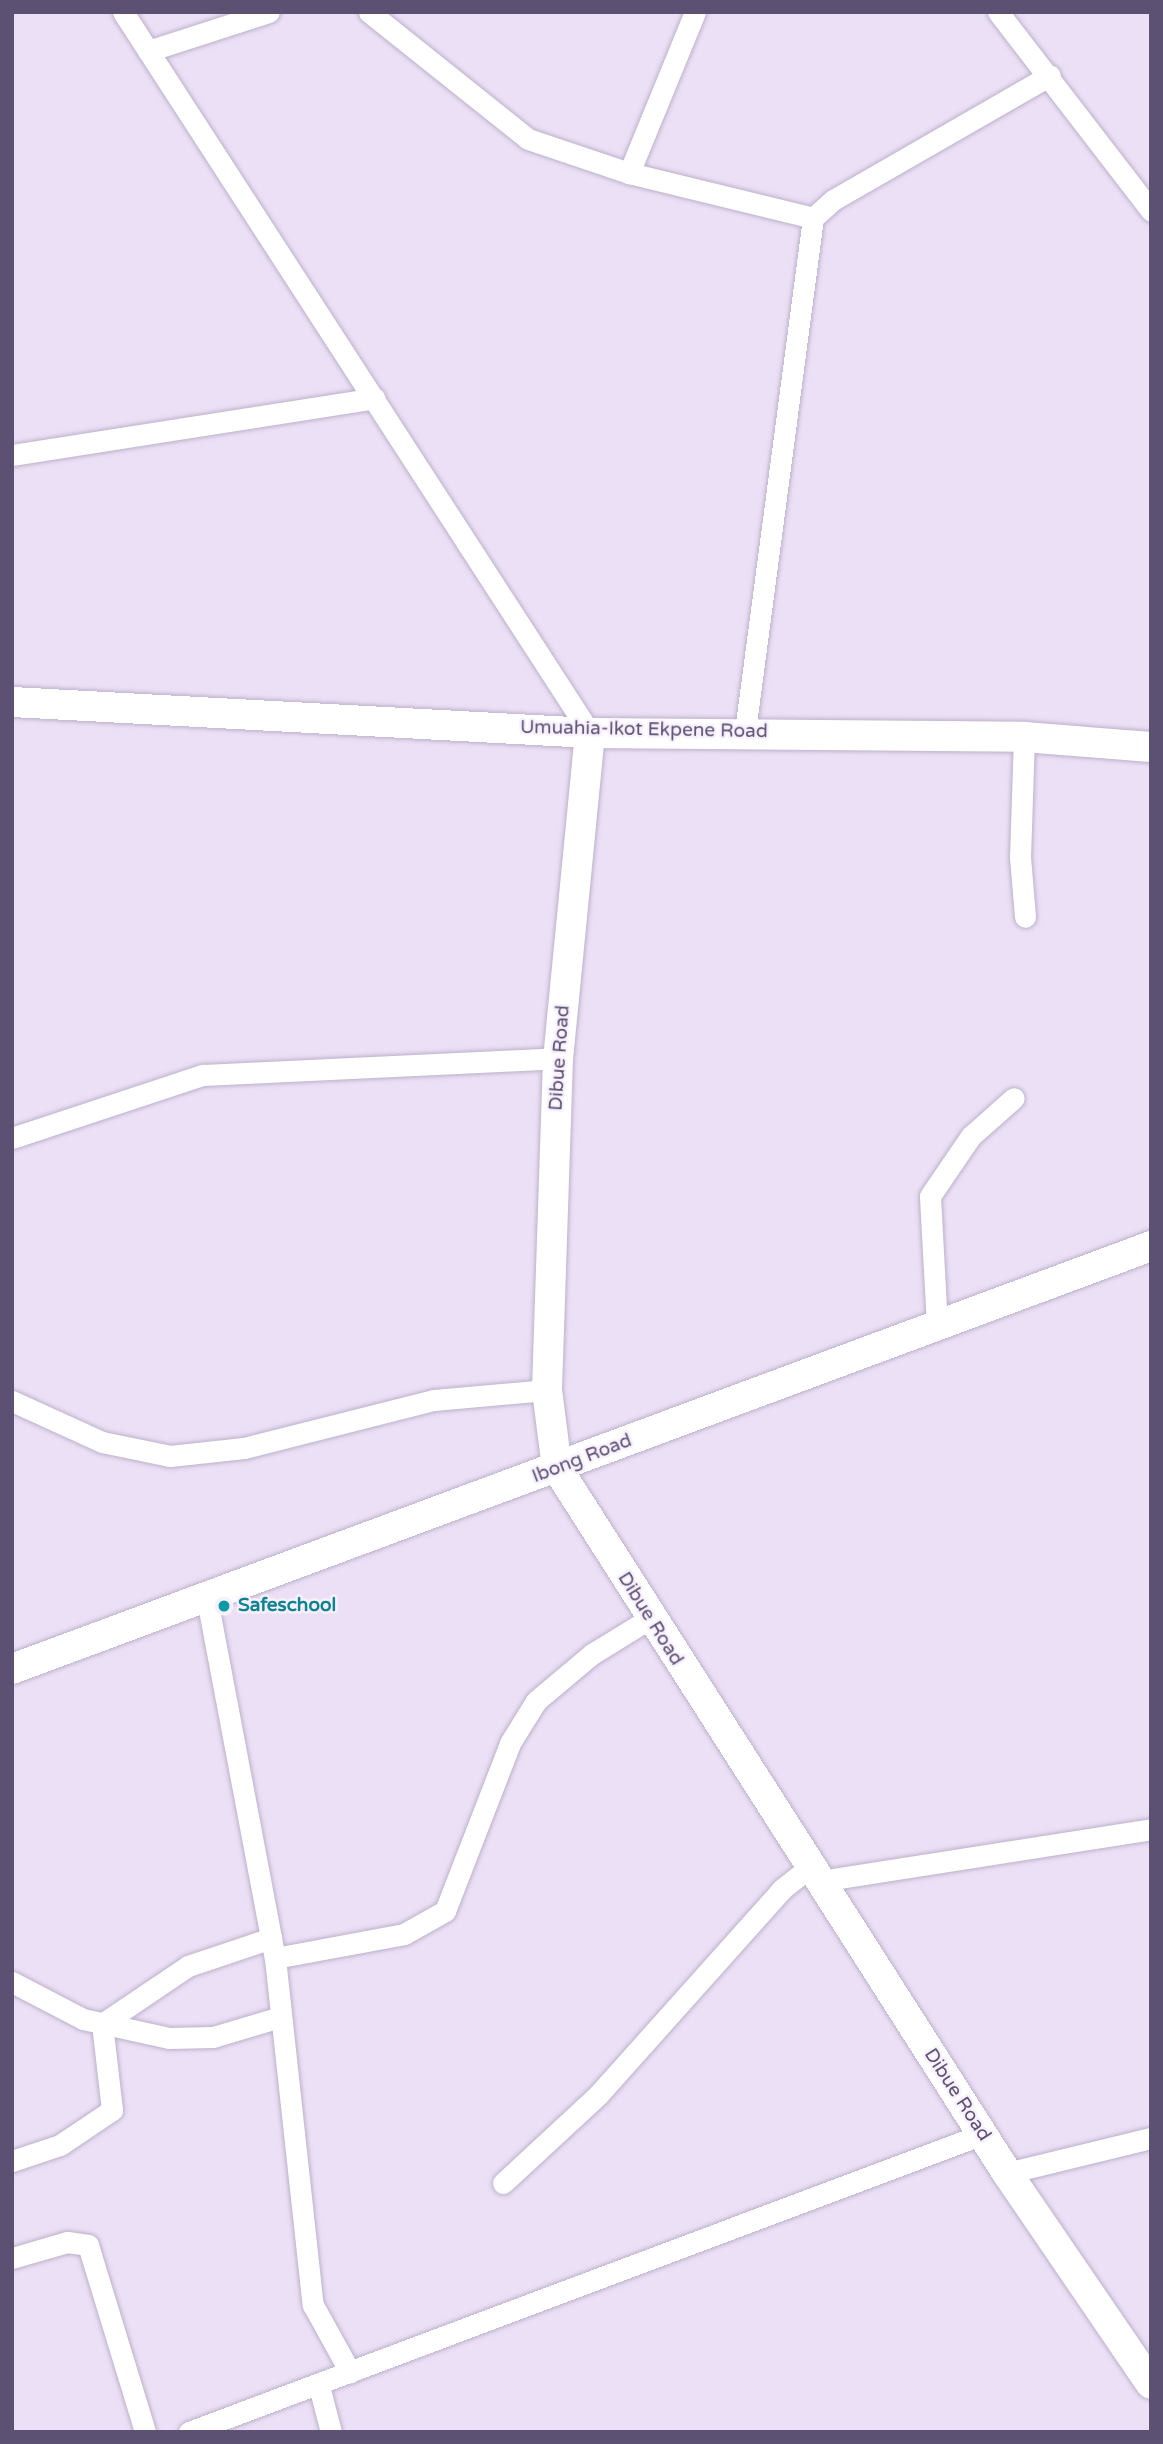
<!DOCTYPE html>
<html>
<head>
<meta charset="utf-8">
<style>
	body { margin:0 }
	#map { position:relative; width:1163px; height:2444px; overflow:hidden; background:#f4ebfa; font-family:"Varela Round",sans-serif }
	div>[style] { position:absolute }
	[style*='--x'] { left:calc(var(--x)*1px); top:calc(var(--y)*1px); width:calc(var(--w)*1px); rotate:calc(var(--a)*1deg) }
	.residential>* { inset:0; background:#ece0f6 }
	.roads { filter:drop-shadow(0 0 2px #bcb1cb) drop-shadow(0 0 2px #bcb1cb) }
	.street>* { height:21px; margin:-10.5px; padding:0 10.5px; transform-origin:10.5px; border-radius:10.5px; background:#fff }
	.secondary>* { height:30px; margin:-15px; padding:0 15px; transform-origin:15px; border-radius:15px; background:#fff }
	.dots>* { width:19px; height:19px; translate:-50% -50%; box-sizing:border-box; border:4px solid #f8f1fd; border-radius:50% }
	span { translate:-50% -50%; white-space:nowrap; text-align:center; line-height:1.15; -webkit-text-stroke:5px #f8f1fd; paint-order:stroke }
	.street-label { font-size:19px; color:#5c5172 }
	.culture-label { font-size:19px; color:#0d838f; font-weight:700 }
	.left { translate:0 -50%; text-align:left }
	.frame { position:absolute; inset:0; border:14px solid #5c5172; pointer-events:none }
</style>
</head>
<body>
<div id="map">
	<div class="residential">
		<div style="clip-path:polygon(12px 12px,1151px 12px,1151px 2432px,12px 2432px)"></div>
	</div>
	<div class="roads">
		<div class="street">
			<div style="--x:123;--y:12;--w:859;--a:57.07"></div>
			<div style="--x:369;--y:12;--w:203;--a:38.6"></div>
			<div style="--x:528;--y:139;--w:107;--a:18.6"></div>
			<div style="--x:629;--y:173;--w:189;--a:13.7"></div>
			<div style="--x:998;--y:12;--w:251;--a:52.4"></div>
			<div style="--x:148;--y:51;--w:127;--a:-17.9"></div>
			<div style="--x:629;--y:173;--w:174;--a:-67.7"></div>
			<div style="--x:12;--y:455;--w:367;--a:-8.9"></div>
			<div style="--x:745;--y:731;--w:517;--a:-82.45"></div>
			<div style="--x:813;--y:218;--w:27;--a:-42"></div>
			<div style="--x:833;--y:200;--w:250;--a:-29.9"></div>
			<div style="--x:1024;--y:737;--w:120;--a:91.9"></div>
			<div style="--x:1020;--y:857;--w:60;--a:85.2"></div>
			<div style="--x:12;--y:1138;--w:201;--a:-18.3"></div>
			<div style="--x:203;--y:1075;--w:355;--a:-2.7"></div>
			<div style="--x:937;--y:1326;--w:130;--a:-93.1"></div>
			<div style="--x:930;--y:1196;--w:73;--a:-55.7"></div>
			<div style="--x:971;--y:1136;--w:57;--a:-41.5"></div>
			<div style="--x:12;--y:1401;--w:99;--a:24.5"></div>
			<div style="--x:102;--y:1442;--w:69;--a:11.6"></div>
			<div style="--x:170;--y:1456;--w:74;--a:-6.2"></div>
			<div style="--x:244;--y:1448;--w:196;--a:-14.2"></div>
			<div style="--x:434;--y:1400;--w:113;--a:-5.1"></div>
			<div style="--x:207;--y:1599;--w:365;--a:79.3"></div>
			<div style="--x:275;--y:1958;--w:349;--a:83.8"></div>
			<div style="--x:313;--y:2305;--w:77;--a:61.1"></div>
			<div style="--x:820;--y:1881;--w:335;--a:-8.9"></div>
			<div style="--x:275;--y:1958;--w:131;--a:-10.5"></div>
			<div style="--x:404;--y:1934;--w:47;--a:-29.3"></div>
			<div style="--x:445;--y:1911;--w:180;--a:-68.8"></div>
			<div style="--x:510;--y:1743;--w:49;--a:-58.2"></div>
			<div style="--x:536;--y:1701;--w:73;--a:-40"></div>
			<div style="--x:592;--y:1654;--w:67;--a:-31.6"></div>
			<div style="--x:12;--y:1982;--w:80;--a:27.5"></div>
			<div style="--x:83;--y:2019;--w:88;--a:12.5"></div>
			<div style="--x:169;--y:2038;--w:44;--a:-1.3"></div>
			<div style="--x:213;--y:2037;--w:70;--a:-16.6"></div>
			<div style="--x:12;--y:2161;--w:51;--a:-18.4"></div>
			<div style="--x:60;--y:2145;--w:63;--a:-33.9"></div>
			<div style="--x:112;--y:2110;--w:87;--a:-96.6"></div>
			<div style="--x:102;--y:2024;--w:104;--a:-34"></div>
			<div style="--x:188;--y:1966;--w:88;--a:-18.6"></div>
			<div style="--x:1007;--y:2173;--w:148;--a:-13.7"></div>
			<div style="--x:503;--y:2183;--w:129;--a:-42.8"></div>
			<div style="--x:598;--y:2095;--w:276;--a:-48.2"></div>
			<div style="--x:782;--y:1889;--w:36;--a:-38"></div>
			<div style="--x:12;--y:2258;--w:57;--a:-16.2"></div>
			<div style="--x:67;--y:2242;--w:21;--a:8"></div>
			<div style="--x:88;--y:2245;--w:195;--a:73"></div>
			<div style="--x:319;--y:2386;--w:48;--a:75.4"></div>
			<div style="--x:189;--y:2432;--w:848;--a:-20.57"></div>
		</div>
		<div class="secondary">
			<div style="--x:12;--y:702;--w:579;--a:3.07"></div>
			<div style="--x:590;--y:733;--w:434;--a:0.5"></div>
			<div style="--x:1024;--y:737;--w:127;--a:4.5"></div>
			<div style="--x:590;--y:733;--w:327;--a:95.6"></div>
			<div style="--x:558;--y:1058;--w:332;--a:91.9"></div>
			<div style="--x:547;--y:1390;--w:79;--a:82.7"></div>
			<div style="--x:557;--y:1468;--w:836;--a:57.45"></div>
			<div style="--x:1007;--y:2173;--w:255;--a:55.7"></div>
			<div style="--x:12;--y:1669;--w:1215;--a:-20.37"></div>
		</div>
	</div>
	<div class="dots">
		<div style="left:224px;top:1606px;background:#0f9aa8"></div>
	</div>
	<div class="street-label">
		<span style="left:644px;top:730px;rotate:1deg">Umuahia-Ikot Ekpene Road</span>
		<span style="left:560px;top:1058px;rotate:-86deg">Dibue Road</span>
		<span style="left:582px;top:1459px;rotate:-21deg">Ibong Road</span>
		<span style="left:650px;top:1619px;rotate:58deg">Dibue Road</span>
		<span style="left:957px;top:2095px;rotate:57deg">Dibue Road</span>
	</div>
	<div class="culture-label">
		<span class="left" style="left:238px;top:1606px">Safeschool</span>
	</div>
	<div class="frame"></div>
</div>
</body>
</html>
